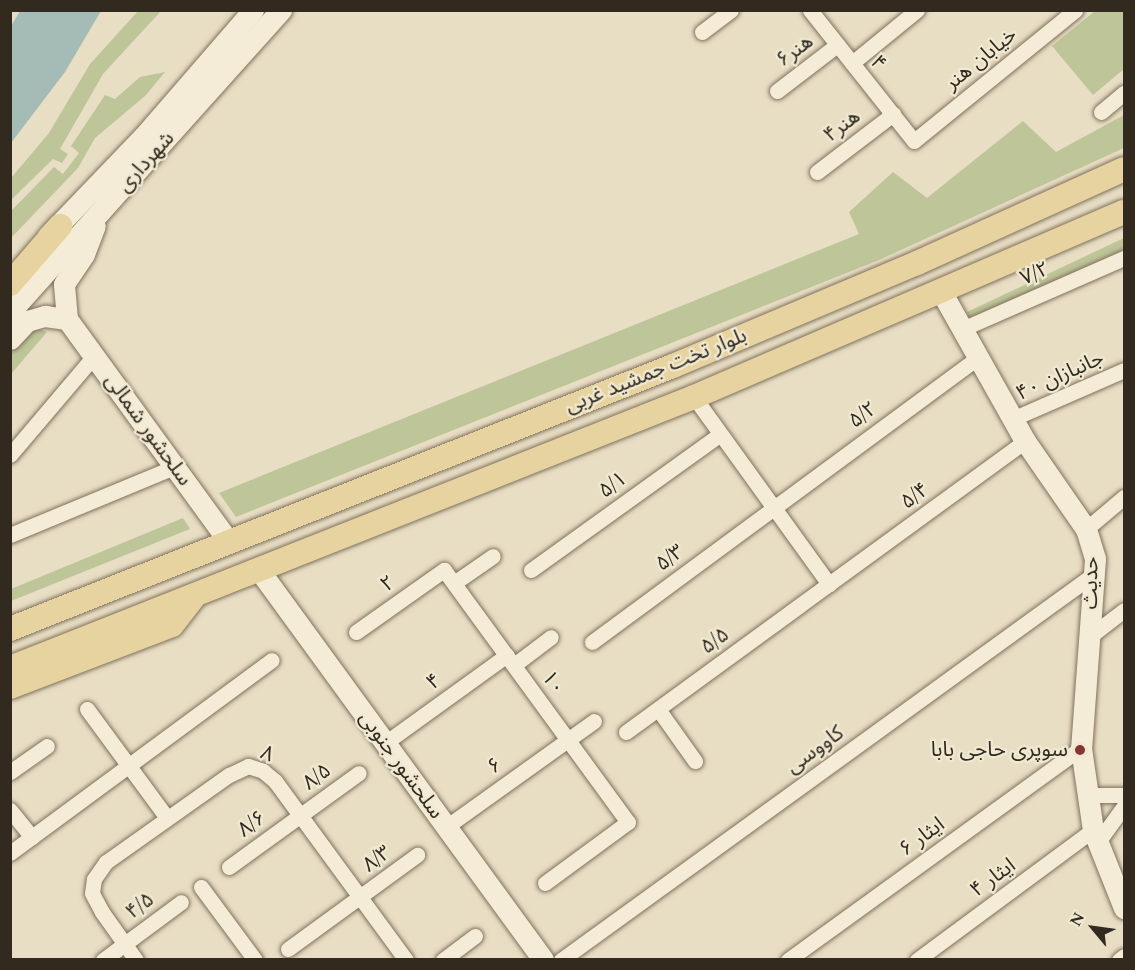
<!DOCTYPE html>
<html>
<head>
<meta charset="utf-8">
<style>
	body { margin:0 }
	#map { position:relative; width:1135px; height:970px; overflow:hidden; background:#e8dec4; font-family:Spectral,"Noto Sans Arabic",serif }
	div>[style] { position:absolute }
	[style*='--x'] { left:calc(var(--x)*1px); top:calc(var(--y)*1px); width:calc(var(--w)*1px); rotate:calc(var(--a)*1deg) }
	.green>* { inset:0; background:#bec599 }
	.water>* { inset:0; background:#a5bcb6 }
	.roads { filter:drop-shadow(0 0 2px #80715c) drop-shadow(0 0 2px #80715c) }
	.street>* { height:15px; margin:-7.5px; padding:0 7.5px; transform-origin:7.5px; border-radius:7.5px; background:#f4ecd6 }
	.secondary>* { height:21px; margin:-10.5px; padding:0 10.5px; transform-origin:10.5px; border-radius:10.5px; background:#f4ecd6 }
	.primary>* { height:24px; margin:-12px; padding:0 12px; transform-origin:12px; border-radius:12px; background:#e7d39f }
	.dots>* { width:16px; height:16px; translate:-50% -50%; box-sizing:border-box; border:3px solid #f0e9d2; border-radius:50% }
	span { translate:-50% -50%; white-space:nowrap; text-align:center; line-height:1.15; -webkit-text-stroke:4.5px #f0e9d2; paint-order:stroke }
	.street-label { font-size:21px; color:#32291f }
	.poi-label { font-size:21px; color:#32291f }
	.right { translate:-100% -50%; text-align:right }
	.frame { position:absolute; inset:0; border:12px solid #32291f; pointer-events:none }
	.north { position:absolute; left:1063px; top:898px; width:60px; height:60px; -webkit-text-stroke:4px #f0e9d2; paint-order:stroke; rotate:299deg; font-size:16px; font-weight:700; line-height:24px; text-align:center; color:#32291f }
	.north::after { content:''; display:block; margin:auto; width:21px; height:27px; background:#32291f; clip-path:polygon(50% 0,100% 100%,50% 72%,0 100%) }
</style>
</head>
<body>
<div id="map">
	<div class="green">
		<div style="clip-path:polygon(138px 11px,161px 11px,103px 74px,60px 149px,68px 154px,62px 163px,53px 159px,11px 200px,11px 178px,49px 133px,90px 64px)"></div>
		<div style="clip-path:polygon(1095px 11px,1124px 11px,1124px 69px,1093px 95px,1052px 46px)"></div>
		<div style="clip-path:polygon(165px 72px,145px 96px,95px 138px,78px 168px,11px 238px,11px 211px,54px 167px,63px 174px,79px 153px,71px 146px,105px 95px,115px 99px,140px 77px)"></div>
		<div style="clip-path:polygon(1124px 115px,1124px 148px,879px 260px,236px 517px,219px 493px,859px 234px,849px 212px,893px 172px,927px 198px,1023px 121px,1056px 152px)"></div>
		<div style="clip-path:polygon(1124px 238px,1124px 250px,970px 318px,967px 312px)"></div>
		<div style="clip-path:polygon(34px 327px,47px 332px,11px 374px,11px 350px)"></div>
		<div style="clip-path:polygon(183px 518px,190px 529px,11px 601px,11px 589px)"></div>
	</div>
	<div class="water">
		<div style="clip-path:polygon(20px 11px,101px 11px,65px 72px,11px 143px,11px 26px)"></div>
	</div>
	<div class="roads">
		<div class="street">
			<div style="--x:810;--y:10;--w:167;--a:51.6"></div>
			<div style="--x:914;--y:141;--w:208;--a:-39.1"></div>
			<div style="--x:702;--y:32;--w:36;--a:-37"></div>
			<div style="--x:852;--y:63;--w:84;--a:-39.2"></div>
			<div style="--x:777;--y:91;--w:76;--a:-37.5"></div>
			<div style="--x:1101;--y:112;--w:30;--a:-40"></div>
			<div style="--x:817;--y:172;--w:96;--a:-37.3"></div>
			<div style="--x:962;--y:329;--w:177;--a:-23.7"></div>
			<div style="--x:694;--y:397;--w:231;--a:54.2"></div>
			<div style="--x:1012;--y:419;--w:122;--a:-23.6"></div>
			<div style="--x:10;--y:455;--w:130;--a:-49.7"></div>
			<div style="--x:1086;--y:529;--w:50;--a:-40.1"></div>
			<div style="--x:10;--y:535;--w:178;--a:-22.5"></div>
			<div style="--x:531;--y:570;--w:233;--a:-35.7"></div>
			<div style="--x:454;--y:583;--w:47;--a:-34.7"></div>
			<div style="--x:356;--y:632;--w:108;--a:-35.2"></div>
			<div style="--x:444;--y:570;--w:312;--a:53.9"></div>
			<div style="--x:628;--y:822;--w:103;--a:143.7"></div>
			<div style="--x:1089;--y:637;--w:44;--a:-37.6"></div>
			<div style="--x:592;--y:642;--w:480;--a:-36.4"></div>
			<div style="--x:514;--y:665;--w:46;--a:-37.1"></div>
			<div style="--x:87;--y:709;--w:135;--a:53.7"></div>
			<div style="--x:658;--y:709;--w:64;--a:54.6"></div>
			<div style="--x:626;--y:732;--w:494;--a:-36.1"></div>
			<div style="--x:385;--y:743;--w:150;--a:-35.8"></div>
			<div style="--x:10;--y:772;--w:45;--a:-35.1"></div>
			<div style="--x:1088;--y:795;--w:36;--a:0"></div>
			<div style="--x:10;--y:810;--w:35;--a:51"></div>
			<div style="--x:446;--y:827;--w:182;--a:-35.6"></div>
			<div style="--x:1098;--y:842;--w:44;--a:-54.2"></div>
			<div style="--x:10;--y:853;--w:325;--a:-36.4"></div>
			<div style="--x:229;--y:867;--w:160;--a:-35.9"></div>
			<div style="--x:201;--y:887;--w:91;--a:53.5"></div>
			<div style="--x:288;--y:949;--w:160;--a:-36.1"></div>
			<div style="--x:103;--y:960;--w:97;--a:-36.6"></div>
			<div style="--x:136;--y:960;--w:59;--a:-125.3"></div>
			<div style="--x:102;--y:912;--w:21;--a:-118"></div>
			<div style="--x:92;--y:893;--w:14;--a:-82"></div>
			<div style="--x:94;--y:879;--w:21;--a:-55"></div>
			<div style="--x:106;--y:862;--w:151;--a:-35.3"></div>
			<div style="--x:229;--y:775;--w:21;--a:-25"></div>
			<div style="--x:248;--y:766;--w:16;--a:18"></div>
			<div style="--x:263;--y:771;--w:16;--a:40"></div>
			<div style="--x:275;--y:781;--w:222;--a:53.8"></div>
			<div style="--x:443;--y:960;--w:40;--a:-37"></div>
			<div style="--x:561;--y:960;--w:658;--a:-35.91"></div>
			<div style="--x:788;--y:960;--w:362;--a:-35.9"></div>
			<div style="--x:917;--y:960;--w:219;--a:-36.5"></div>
			<div style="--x:1119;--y:960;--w:6;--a:-39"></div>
		</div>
		<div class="secondary">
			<div style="--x:48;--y:236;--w:137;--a:-46.2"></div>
			<div style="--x:143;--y:137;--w:168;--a:-49.1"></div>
			<div style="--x:942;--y:293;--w:170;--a:60.7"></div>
			<div style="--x:1025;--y:441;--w:107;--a:55.3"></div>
			<div style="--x:1086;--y:529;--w:31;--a:73"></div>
			<div style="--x:1095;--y:559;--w:190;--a:94.2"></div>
			<div style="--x:1081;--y:748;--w:83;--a:81.7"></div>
			<div style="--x:1093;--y:830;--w:84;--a:68.3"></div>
			<div style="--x:10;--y:312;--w:406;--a:-48.1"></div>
			<div style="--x:67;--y:319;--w:274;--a:54"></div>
			<div style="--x:10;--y:339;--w:25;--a:-47"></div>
			<div style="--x:27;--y:321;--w:19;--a:-16"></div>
			<div style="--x:45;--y:316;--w:22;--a:8"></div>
			<div style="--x:67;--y:319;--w:35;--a:-95"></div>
			<div style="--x:64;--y:284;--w:36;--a:-56"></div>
			<div style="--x:84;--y:254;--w:30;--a:-69"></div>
			<div style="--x:259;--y:570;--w:482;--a:53.9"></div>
		</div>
		<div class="primary">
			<div style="--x:10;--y:284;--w:77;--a:-49.2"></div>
			<div style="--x:10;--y:629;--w:713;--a:-21.64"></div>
			<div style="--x:673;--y:366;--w:265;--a:-22.9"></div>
			<div style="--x:917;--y:263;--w:227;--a:-24.4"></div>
			<div style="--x:10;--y:668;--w:736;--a:-21.61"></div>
			<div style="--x:694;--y:397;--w:468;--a:-23.3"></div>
			<div style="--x:10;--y:687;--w:173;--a:-20.9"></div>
			<div style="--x:172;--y:625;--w:34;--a:-52"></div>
		</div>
	</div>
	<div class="dots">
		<div style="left:1080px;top:750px;background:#883634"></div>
	</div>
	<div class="street-label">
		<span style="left:795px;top:51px;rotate:-37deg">هنر۶</span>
		<span style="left:981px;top:59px;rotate:-39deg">خیابان هنر</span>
		<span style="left:878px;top:63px;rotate:51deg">۴</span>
		<span style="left:842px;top:126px;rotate:-37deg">هنر۴</span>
		<span style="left:146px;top:162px;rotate:-48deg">شهرداری</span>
		<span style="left:1035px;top:274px;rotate:-24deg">۷/۲</span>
		<span style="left:656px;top:371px;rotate:-22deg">بلوار تخت جمشید غربی</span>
		<span style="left:1060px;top:376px;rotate:-24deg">۴۰ جانبازان</span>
		<span style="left:863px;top:415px;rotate:-36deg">۵/۲</span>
		<span style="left:148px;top:430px;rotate:54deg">سلحشور شمالی</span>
		<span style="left:613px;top:485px;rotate:-36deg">۵/۱</span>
		<span style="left:915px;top:496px;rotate:-36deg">۵/۴</span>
		<span style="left:670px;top:558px;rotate:-36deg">۵/۳</span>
		<span style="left:1091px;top:583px;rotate:-89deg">حدیث</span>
		<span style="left:388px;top:584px;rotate:-35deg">۲</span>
		<span style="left:715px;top:641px;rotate:-36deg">۵/۵</span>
		<span style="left:434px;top:682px;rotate:-36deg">۴</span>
		<span style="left:553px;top:683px;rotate:54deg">۱۰</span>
		<span style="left:815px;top:750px;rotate:-36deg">کاووسی</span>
		<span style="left:267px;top:754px;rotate:22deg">۸</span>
		<span style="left:401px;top:765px;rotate:54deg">سلحشور جنوبی</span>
		<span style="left:495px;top:766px;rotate:-36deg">۶</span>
		<span style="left:317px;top:777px;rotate:-36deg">۸/۵</span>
		<span style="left:252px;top:824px;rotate:-36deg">۸/۶</span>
		<span style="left:922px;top:837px;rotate:-36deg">ایثار ۶</span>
		<span style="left:377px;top:859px;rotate:-36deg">۸/۳</span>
		<span style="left:993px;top:878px;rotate:-36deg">ایثار ۴</span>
		<span style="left:140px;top:906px;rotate:-37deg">۴/۵</span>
	</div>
	<div class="poi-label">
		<span class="right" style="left:1068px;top:750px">سوپری حاجی بابا</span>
	</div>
	<div class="frame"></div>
	<div class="north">N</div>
</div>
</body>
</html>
